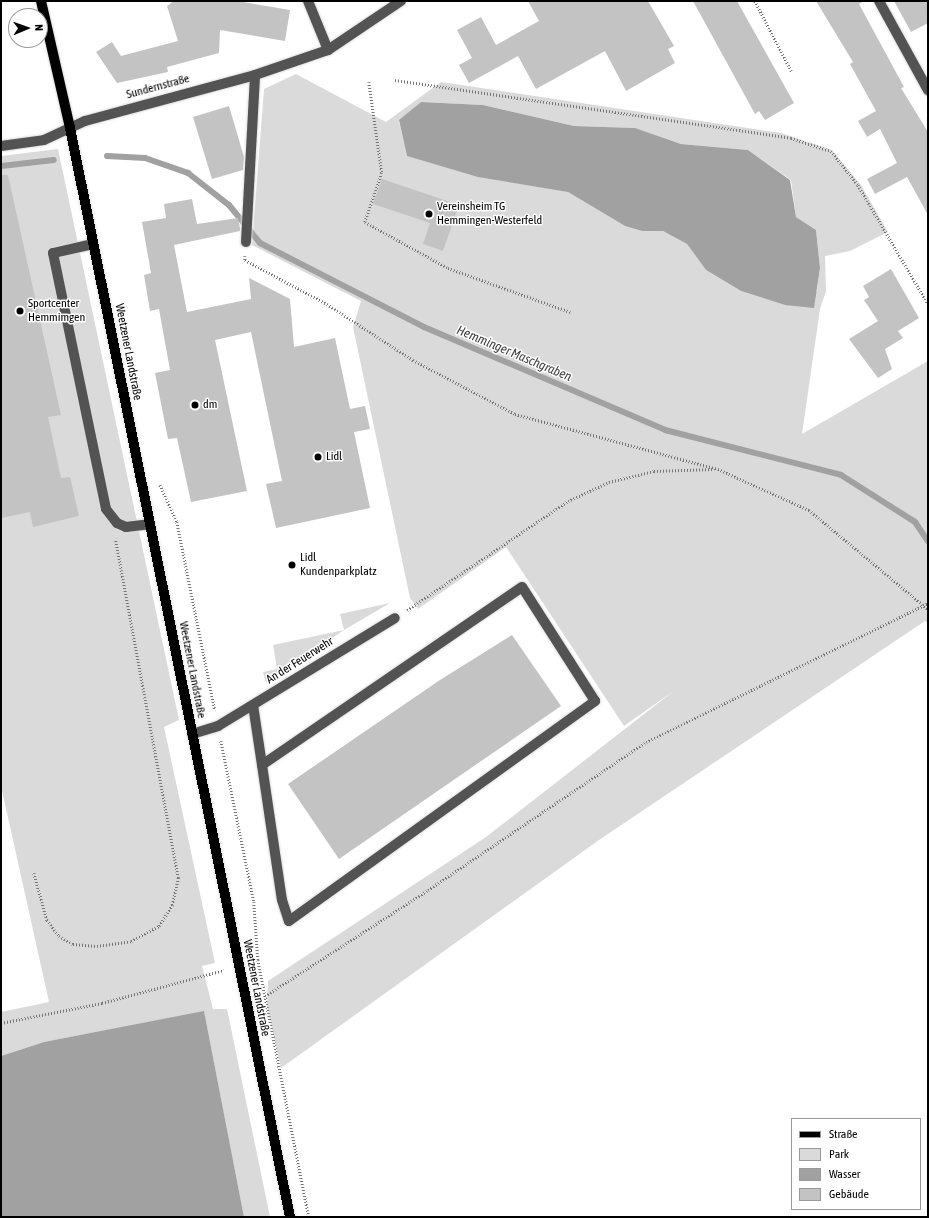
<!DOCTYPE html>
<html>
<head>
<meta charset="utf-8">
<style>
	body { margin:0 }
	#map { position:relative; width:929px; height:1218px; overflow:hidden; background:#fff; font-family:"Asap Condensed",sans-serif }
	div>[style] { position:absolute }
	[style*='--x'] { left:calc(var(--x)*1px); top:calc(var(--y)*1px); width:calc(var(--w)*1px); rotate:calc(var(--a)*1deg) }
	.green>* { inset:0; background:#dadada }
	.water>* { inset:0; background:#a1a1a1 }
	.stream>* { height:6px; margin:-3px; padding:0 3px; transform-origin:3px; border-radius:3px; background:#a1a1a1 }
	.building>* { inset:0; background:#c3c3c3 }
	.path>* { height:2.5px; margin-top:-1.25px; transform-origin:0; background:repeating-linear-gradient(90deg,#757575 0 1px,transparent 0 3px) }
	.roads { filter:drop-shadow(0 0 1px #dbdbdb) drop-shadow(0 0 1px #dbdbdb) }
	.minor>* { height:10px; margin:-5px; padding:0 5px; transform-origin:5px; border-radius:5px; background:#535353 }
	.major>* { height:10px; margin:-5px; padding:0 5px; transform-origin:5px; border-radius:5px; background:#000 }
	.dots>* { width:11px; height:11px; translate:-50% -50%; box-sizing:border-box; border:2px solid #fff; border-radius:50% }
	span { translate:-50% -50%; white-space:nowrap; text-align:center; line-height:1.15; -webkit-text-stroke:3px #fff; paint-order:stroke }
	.street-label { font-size:12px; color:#000 }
	.poi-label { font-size:12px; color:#000 }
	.left { translate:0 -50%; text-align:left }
	.water-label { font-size:13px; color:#424242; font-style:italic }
	.frame { position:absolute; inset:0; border:2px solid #000; pointer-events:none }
	.legend { position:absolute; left:791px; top:1118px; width:130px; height:92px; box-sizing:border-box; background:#fff; border:1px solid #999; margin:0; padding:5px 7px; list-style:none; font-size:12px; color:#000 }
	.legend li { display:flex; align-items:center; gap:8px; height:20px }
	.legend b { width:20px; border:1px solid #999 }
	.north { position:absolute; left:8px; top:8px; width:40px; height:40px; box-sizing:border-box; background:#fff; border:1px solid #999; border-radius:50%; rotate:88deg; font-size:11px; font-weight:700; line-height:16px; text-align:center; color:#000 }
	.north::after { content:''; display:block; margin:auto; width:14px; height:18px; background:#000; clip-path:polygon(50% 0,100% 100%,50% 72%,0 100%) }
</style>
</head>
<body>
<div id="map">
	<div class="green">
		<div style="clip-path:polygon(evenodd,296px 74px,386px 122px,441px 82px,781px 133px,832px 150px,861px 185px,888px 232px,850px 251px,825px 256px,826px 291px,820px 309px,802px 434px,928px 361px,928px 623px,925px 621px,599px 840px,281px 1068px,267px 1006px,268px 981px,486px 837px,675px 690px,624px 726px,506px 547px,418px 609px,410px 598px,353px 327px,361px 301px,252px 245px,264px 89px,296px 74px,421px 102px,483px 105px,574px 126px,634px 128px,681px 144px,748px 150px,791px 180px,796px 217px,816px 230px,820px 268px,817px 291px,785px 305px,741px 291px,706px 270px,687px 244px,663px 231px,642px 231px,625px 226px,568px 192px,407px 156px,399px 121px,421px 102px)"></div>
		<div style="clip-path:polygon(58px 149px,179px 720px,164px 727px,215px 963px,202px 966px,213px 1009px,227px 1009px,270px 1217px,244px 1217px,204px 1012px,44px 1042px,1px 1056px,1px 1012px,49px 1002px,1px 786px,1px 156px)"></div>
		<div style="clip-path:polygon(390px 603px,344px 630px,266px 683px,263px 672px,277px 669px,273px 645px,344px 630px,340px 614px)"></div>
	</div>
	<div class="water">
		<div style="clip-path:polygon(421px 102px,483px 105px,574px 126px,635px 128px,681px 144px,748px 150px,790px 180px,796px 217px,816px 230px,820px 268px,814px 308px,785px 305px,741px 291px,706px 270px,687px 244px,663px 231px,642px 231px,625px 226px,568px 192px,478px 177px,407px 156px,399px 120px)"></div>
		<div style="clip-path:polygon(204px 1011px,244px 1217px,1px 1217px,1px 1056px,44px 1042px)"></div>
	</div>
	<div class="stream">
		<div style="--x:107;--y:156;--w:38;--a:3"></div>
		<div style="--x:145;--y:158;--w:46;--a:19.2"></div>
		<div style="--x:188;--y:173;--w:52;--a:38"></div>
		<div style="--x:229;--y:205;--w:49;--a:50.8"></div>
		<div style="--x:260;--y:243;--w:184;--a:27.1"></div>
		<div style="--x:424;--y:327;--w:262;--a:23.1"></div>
		<div style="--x:665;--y:430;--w:182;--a:14.3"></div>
		<div style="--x:841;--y:475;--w:88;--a:32.4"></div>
		<div style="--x:915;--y:522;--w:23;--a:56"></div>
		<div style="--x:1;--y:166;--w:53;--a:-6.5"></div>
	</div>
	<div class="building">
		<div style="clip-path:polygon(174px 1px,237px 1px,290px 10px,285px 41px,220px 30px,219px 53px,167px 67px,168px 72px,117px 83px,96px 52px,112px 42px,121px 56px,178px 41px,167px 6px)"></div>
		<div style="clip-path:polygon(528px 1px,648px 1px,674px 46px,668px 49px,675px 63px,626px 91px,605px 51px,536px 89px,518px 56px,469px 83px,459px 65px,472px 58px,457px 30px,481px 17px,496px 45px,539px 21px)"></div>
		<div style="clip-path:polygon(693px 1px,737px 1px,794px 103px,765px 120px,759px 111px,755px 114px)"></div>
		<div style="clip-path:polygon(816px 1px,864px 1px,859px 4px,904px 87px,901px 88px,928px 132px,928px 215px,907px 177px,875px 194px,867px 179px,897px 163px,880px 129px,867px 137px,858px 121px,876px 111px,850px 64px,853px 62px)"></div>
		<div style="clip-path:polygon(894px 1px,928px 1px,928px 23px,911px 32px)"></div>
		<div style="clip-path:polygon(229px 106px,244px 157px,243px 170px,212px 179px,193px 117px)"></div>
		<div style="clip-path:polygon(1px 175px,8px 175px,61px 415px,48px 417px,61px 478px,70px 477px,79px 516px,33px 527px,30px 512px,1px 518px)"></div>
		<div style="clip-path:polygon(382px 179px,459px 205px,443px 251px,423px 244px,430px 223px,373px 204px)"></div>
		<div style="clip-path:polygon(192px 199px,197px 224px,238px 218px,240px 228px,240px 231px,174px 245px,187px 312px,251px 299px,249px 278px,290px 299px,294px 347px,335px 338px,350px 409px,365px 406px,370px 429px,354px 432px,370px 508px,276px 528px,266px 484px,282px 481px,251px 332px,215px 340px,247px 491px,191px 502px,177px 438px,168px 439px,155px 373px,170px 370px,159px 309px,150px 311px,144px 275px,151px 273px,142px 222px,166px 218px,164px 204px)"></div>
		<div style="clip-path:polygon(891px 269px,919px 318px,898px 331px,903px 338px,885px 349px,892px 369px,878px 378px,849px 339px,878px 321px,864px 300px,869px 297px,863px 286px)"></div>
		<div style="clip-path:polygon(512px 635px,561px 706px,339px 859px,288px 784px,440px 680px)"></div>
	</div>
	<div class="path">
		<div style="--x:755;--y:1;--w:80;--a:62.5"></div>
		<div style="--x:395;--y:80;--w:400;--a:8.3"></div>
		<div style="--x:791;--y:138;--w:42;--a:18"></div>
		<div style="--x:831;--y:151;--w:43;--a:51.5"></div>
		<div style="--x:858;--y:185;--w:138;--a:59.5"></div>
		<div style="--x:369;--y:82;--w:92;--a:81.9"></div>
		<div style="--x:382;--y:173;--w:52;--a:109.1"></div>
		<div style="--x:365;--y:222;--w:95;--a:29"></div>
		<div style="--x:448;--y:268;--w:130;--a:19.8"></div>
		<div style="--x:245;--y:256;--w:4;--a:90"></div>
		<div style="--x:245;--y:260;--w:93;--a:28.2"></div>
		<div style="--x:327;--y:304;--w:103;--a:33.1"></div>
		<div style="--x:413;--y:360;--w:115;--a:27.9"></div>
		<div style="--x:515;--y:414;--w:210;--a:15.2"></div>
		<div style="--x:718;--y:469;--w:100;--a:24.3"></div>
		<div style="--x:809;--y:510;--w:155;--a:39.8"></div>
		<div style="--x:160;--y:485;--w:41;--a:65.3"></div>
		<div style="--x:177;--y:522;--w:192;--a:78.6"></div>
		<div style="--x:407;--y:610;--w:194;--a:-34.1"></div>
		<div style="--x:568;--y:501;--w:45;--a:-24.9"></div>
		<div style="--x:609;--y:482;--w:46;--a:-13.7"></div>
		<div style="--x:654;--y:471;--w:60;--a:-1.9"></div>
		<div style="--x:221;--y:741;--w:164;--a:78.4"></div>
		<div style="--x:254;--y:902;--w:58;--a:86.1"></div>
		<div style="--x:258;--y:960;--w:262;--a:78.8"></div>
		<div style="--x:34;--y:873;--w:49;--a:74.5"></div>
		<div style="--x:47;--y:920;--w:20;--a:53"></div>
		<div style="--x:59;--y:936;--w:16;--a:30"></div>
		<div style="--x:73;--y:944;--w:24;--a:5"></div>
		<div style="--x:97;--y:946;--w:34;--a:-8"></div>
		<div style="--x:131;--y:941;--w:32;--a:-28"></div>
		<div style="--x:159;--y:926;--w:25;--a:-58"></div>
		<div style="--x:172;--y:905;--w:28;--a:-77"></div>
		<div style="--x:178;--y:878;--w:345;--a:-100.5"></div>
		<div style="--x:265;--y:996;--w:194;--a:-33"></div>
		<div style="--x:428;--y:890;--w:263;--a:-34.2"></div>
		<div style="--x:646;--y:742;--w:314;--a:-26.2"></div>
		<div style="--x:1;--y:1023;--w:103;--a:-11.2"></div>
		<div style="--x:102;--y:1003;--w:126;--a:-15.1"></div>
	</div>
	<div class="roads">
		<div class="minor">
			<div style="--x:308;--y:1;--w:53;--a:67.8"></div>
			<div style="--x:879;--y:1;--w:102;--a:61.2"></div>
			<div style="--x:1;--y:146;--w:43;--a:-7.9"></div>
			<div style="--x:44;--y:140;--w:45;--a:-24.9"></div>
			<div style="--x:85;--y:121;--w:176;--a:-15.1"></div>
			<div style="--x:255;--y:75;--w:77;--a:-18.9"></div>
			<div style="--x:328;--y:50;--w:88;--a:-33.9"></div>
			<div style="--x:246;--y:242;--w:167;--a:-86.9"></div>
			<div style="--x:93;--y:244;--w:41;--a:167.3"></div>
			<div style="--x:53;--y:253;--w:261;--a:78.3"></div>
			<div style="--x:106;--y:509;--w:18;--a:52"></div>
			<div style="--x:117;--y:523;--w:10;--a:24"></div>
			<div style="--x:126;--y:527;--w:23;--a:-7"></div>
			<div style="--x:253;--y:705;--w:61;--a:81.5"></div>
			<div style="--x:262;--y:765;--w:136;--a:81.6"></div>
			<div style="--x:282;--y:900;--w:22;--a:72"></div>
			<div style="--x:289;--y:921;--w:377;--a:-35.7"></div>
			<div style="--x:595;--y:701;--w:135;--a:-122.6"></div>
			<div style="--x:522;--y:587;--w:315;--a:145.6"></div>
			<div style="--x:192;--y:734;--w:27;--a:-17"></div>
			<div style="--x:218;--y:726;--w:207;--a:-31.4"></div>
		</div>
		<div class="major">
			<div style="--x:41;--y:1;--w:130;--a:77.1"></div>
			<div style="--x:70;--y:128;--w:1111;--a:78.58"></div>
		</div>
	</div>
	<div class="dots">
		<div style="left:429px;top:214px;background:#000"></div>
		<div style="left:20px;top:311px;background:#000"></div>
		<div style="left:195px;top:405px;background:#000"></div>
		<div style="left:318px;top:457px;background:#000"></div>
		<div style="left:292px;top:565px;background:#000"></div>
	</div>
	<div class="street-label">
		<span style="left:158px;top:87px;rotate:-15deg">Sundernstraße</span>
		<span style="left:128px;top:352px;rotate:79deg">Weetzener Landstraße</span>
		<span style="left:300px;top:661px;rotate:-32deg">An der Feuerwehr</span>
		<span style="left:192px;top:670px;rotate:79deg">Weetzener Landstraße</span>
		<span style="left:256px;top:988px;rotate:79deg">Weetzener Landstraße</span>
	</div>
	<div class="poi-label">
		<span class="left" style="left:437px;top:214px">Vereinsheim TG<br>Hemmingen-Westerfeld</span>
		<span class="left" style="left:28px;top:311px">Sportcenter<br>Hemmimgen</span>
		<span class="left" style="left:203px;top:405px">dm</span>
		<span class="left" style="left:326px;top:457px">Lidl</span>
		<span class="left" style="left:300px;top:565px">Lidl<br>Kundenparkplatz</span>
	</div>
	<div class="water-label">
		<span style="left:514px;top:354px;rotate:23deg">Hemminger Maschgraben</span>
	</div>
	<div class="frame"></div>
	<ul class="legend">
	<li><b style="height:5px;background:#000"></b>Straße</li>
	<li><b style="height:11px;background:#dadada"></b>Park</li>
	<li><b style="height:11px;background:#a1a1a1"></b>Wasser</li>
	<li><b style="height:11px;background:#c3c3c3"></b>Gebäude</li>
	</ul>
	<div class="north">N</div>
</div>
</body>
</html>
